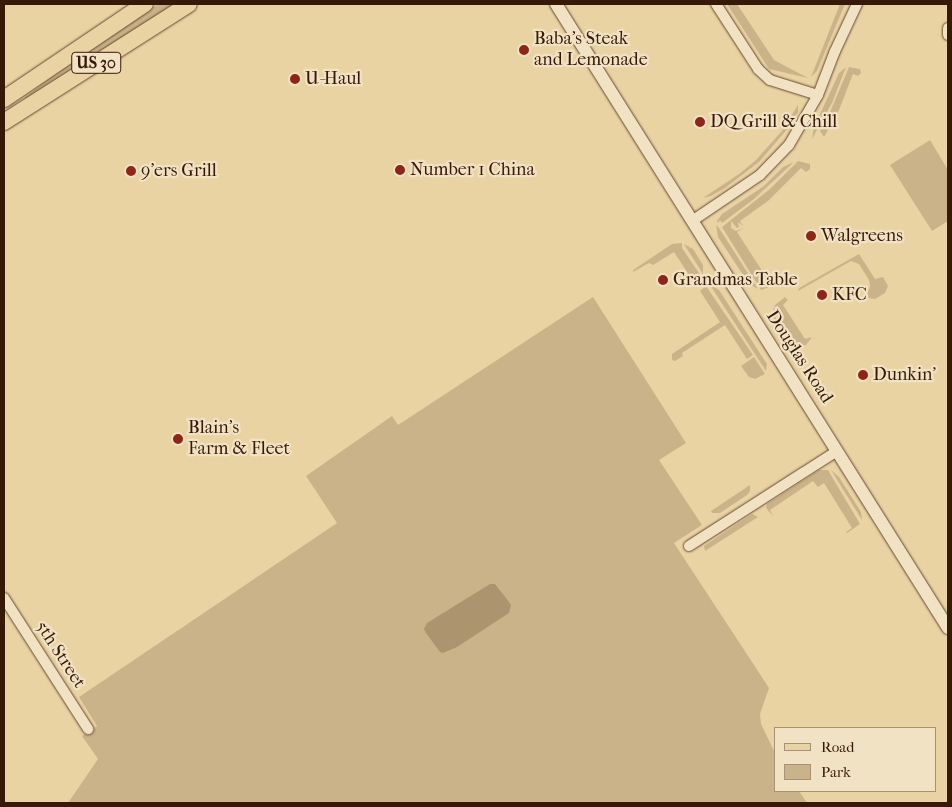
<!DOCTYPE html>
<html>
<head>
<meta charset="utf-8">
<style>
	body { margin:0 }
	#map { position:relative; width:952px; height:807px; overflow:hidden; background:#e9d3a3; font-family:"IM FELL French Canon",serif }
	div>[style] { position:absolute }
	[style*='--x'] { left:calc(var(--x)*1px); top:calc(var(--y)*1px); width:calc(var(--w)*1px); rotate:calc(var(--a)*1deg) }
	.green>* { inset:0; background:#cbb389 }
	.water>* { inset:0; background:#ac946e }
	.roads { filter:drop-shadow(0 0 1px #64482f) drop-shadow(0 0 1px #64482f) }
	.minor>* { height:10px; margin:-5px; padding:0 5px; transform-origin:5px; border-radius:5px; background:#f1e2c3 }
	.tertiary>* { height:12px; margin:-6px; padding:0 6px; transform-origin:6px; border-radius:6px; background:#f1e2c3 }
	.primary>* { height:16px; margin:-8px; padding:0 8px; transform-origin:8px; border-radius:8px; background:#e9d3a3 }
	.dots>* { width:14px; height:14px; translate:-50% -50%; box-sizing:border-box; border:2px solid #f1e2c3; border-radius:50% }
	span { translate:-50% -50%; white-space:nowrap; text-align:center; line-height:1.15; -webkit-text-stroke:4.5px #f1e2c3; paint-order:stroke }
	.shield-label span { padding:1px 4px; background:#f1e2c3; border:1px solid; border-radius:4px; -webkit-text-stroke-width:0 }
	.shield-label { font-size:16px; color:#371908; font-weight:700 }
	.poi-label { font-size:18px; color:#371908 }
	.left { translate:0 -50%; text-align:left }
	.street-label { font-size:18px; color:#371908 }
	.frame { position:absolute; inset:0; border:5px solid #371908; pointer-events:none }
	.legend { position:absolute; left:774px; top:727px; width:162px; height:65px; box-sizing:border-box; background:#f1e2c3; border:1px solid #a79278; margin:0; padding:6px 9px; list-style:none; font-size:15px; color:#371908 }
	.legend li { display:flex; align-items:center; gap:10px; height:25px }
	.legend b { width:25px; border:1px solid #a79278 }
</style>
</head>
<body>
<div id="map">
	<div class="green">
		<div style="clip-path:polygon(158px 4px,176px 4px,26px 100px,25px 97px,62px 69px)"></div>
		<div style="clip-path:polygon(727px 4px,737px 4px,774px 60px,808px 78px,769px 69px)"></div>
		<div style="clip-path:polygon(840px 4px,845px 4px,817px 71px,811px 77px)"></div>
		<div style="clip-path:polygon(846px 67px,832px 103px,812px 139px,814px 127px,839px 73px)"></div>
		<div style="clip-path:polygon(849px 67px,860px 69px,861px 73px,858px 76px,853px 74px,839px 110px,824px 137px,820px 131px,830px 112px)"></div>
		<div style="clip-path:polygon(798px 105px,798px 112px,789px 127px,759px 162px,725px 188px,711px 196px,703px 198px,739px 174px,756px 160px,782px 131px)"></div>
		<div style="clip-path:polygon(930px 140px,948px 170px,948px 221px,932px 231px,890px 165px)"></div>
		<div style="clip-path:polygon(798px 161px,810px 164px,810px 169px,806px 172px,801px 168px,768px 201px,740px 221px,743px 226px,738px 222px,739px 227px,737px 228px,731px 221px,731px 228px,736px 231px,743px 228px,737px 232px,770px 283px,777px 282px,777px 284px,761px 290px,722px 227px,770px 189px)"></div>
		<div style="clip-path:polygon(794px 162px,754px 199px,722px 223px,720px 220px,718px 223px,717px 221px,722px 214px,764px 186px,783px 167px)"></div>
		<div style="clip-path:polygon(716px 225px,719px 228px,758px 289px,749px 284px,718px 237px)"></div>
		<div style="clip-path:polygon(682px 243px,682px 248px,701px 276px,693px 281px,674px 252px,653px 265px,649px 263px,633px 272px,633px 270px,672px 244px)"></div>
		<div style="clip-path:polygon(684px 244px,693px 249px,703px 265px,703px 274px)"></div>
		<div style="clip-path:polygon(859px 254px,875px 279px,883px 277px,888px 286px,885px 293px,875px 299px,869px 298px,867px 294px,870px 286px,869px 280px,859px 264px,851px 261px,798px 291px,799px 288px)"></div>
		<div style="clip-path:polygon(710px 285px,719px 290px,767px 364px,766px 371px)"></div>
		<div style="clip-path:polygon(706px 286px,753px 355px,747px 359px,725px 325px,682px 353px,683px 356px,675px 361px,672px 360px,672px 354px,720px 322px,700px 291px)"></div>
		<div style="clip-path:polygon(593px 297px,686px 443px,659px 460px,702px 525px,674px 543px,769px 688px,760px 714px,761px 724px,776px 755px,776px 791px,799px 791px,807px 803px,68px 803px,98px 759px,82px 736px,97px 726px,79px 697px,337px 523px,306px 476px,392px 416px,398px 425px)"></div>
		<div style="clip-path:polygon(785px 297px,788px 300px,783px 305px,805px 339px,812px 337px,806px 345px,800px 346px,795px 342px,773px 310px,775px 305px)"></div>
		<div style="clip-path:polygon(773px 313px,788px 336px,796px 346px,784px 339px,774px 322px)"></div>
		<div style="clip-path:polygon(754px 357px,765px 374px,755px 379px,749px 377px,741px 366px)"></div>
		<div style="clip-path:polygon(819px 470px,828px 470px,860px 524px,847px 533px,846px 532px,852px 528px,824px 483px,818px 487px,813px 481px,770px 510px,773px 516px,766px 508px,767px 504px)"></div>
		<div style="clip-path:polygon(831px 470px,839px 477px,861px 512px,862px 520px)"></div>
		<div style="clip-path:polygon(750px 485px,750px 491px,747px 495px,720px 513px,712px 513px,711px 511px)"></div>
		<div style="clip-path:polygon(752px 514px,758px 517px,705px 551px,704px 546px)"></div>
	</div>
	<div class="water">
		<div style="clip-path:polygon(490px 584px,495px 584px,506px 598px,511px 605px,509px 613px,457px 647px,443px 653px,440px 652px,426px 633px,424px 629px,427px 623px)"></div>
	</div>
	<div class="roads">
		<div class="minor">
			<div style="--x:716;--y:4;--w:77;--a:57.1"></div>
			<div style="--x:758;--y:69;--w:16;--a:43"></div>
			<div style="--x:770;--y:80;--w:50;--a:17.4"></div>
			<div style="--x:948;--y:28;--w:7;--a:90"></div>
			<div style="--x:692;--y:221;--w:82;--a:-34.1"></div>
			<div style="--x:760;--y:175;--w:42;--a:-46"></div>
			<div style="--x:789;--y:145;--w:58;--a:-59.9"></div>
			<div style="--x:818;--y:95;--w:47;--a:-68.9"></div>
			<div style="--x:835;--y:51;--w:52;--a:-64.9"></div>
			<div style="--x:689;--y:546;--w:176;--a:-32.7"></div>
			<div style="--x:4;--y:598;--w:156;--a:57.3"></div>
		</div>
		<div class="tertiary">
			<div style="--x:556;--y:4;--w:737;--a:57.86"></div>
		</div>
		<div class="primary">
			<div style="--x:4;--y:99;--w:170;--a:-34"></div>
			<div style="--x:4;--y:122;--w:219;--a:-32.5"></div>
		</div>
	</div>
	<div class="dots">
		<div style="left:524px;top:50px;background:#8f2418"></div>
		<div style="left:295px;top:79px;background:#8f2418"></div>
		<div style="left:700px;top:122px;background:#8f2418"></div>
		<div style="left:400px;top:170px;background:#8f2418"></div>
		<div style="left:131px;top:171px;background:#8f2418"></div>
		<div style="left:811px;top:236px;background:#8f2418"></div>
		<div style="left:663px;top:280px;background:#8f2418"></div>
		<div style="left:822px;top:295px;background:#8f2418"></div>
		<div style="left:863px;top:375px;background:#8f2418"></div>
		<div style="left:178px;top:439px;background:#8f2418"></div>
	</div>
	<div class="shield-label">
		<span style="left:96px;top:63px">US 30</span>
	</div>
	<div class="poi-label">
		<span class="left" style="left:534px;top:50px">Baba's Steak<br>and Lemonade</span>
		<span class="left" style="left:305px;top:79px">U-Haul</span>
		<span class="left" style="left:710px;top:122px">DQ Grill &amp; Chill</span>
		<span class="left" style="left:410px;top:170px">Number 1 China</span>
		<span class="left" style="left:141px;top:171px">9'ers Grill</span>
		<span class="left" style="left:821px;top:236px">Walgreens</span>
		<span class="left" style="left:673px;top:280px">Grandmas Table</span>
		<span class="left" style="left:832px;top:295px">KFC</span>
		<span class="left" style="left:873px;top:375px">Dunkin'</span>
		<span class="left" style="left:188px;top:439px">Blain's<br>Farm &amp; Fleet</span>
	</div>
	<div class="street-label">
		<span style="left:799px;top:357px;rotate:57deg">Douglas Road</span>
		<span style="left:60px;top:655px;rotate:57deg">5th Street</span>
	</div>
	<div class="frame"></div>
	<ul class="legend">
	<li><b style="height:6px;background:#e9d3a3"></b>Road</li>
	<li><b style="height:14px;background:#cbb389"></b>Park</li>
	</ul>
</div>
</body>
</html>
